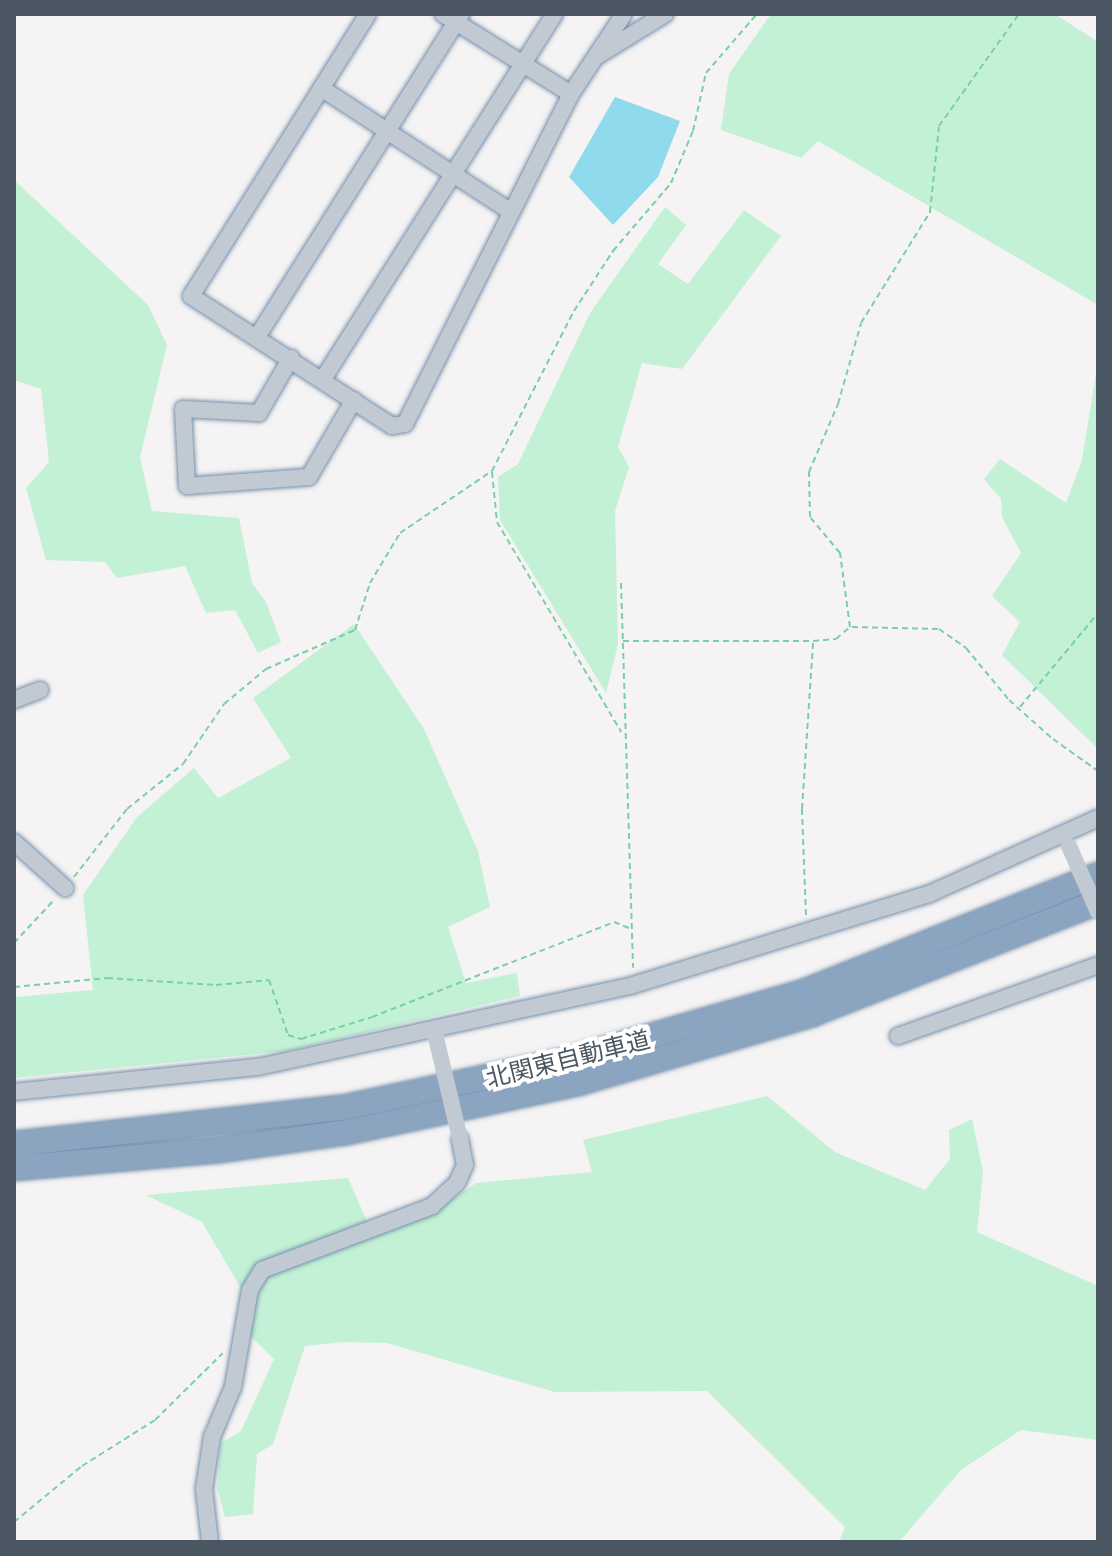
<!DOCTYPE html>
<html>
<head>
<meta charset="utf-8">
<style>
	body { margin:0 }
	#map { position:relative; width:1112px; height:1556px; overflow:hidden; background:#f5f3f3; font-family:Poppins,"Noto Sans JP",sans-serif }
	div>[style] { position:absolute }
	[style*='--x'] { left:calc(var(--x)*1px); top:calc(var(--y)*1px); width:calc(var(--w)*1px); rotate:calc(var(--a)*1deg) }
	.green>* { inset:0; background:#c3f1d5 }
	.water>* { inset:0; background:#90daee }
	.path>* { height:2px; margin-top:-1px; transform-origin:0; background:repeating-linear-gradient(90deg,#7ad0a6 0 6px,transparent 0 10px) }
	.roads { filter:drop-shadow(0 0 2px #7690ad) drop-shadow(0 0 2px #7690ad) }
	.minor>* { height:16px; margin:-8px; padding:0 8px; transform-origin:8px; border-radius:8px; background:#c1cad2 }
	.highway>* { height:24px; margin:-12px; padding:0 12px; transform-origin:12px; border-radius:12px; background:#8ba5c1 }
	.minor-bridge>* { height:16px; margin:-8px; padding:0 8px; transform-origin:8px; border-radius:8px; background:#c1cad2 }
	span { translate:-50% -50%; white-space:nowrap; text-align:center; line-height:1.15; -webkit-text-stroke:8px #fff; paint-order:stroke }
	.street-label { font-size:24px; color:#4a5661 }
	.frame { position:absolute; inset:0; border:16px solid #4a5661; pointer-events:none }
</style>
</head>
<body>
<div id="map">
	<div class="green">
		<div style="clip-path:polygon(771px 14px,1055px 14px,1098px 42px,1098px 305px,818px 141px,801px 158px,721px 130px,729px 74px)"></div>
		<div style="clip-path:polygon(14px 180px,148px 305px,167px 345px,140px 457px,152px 511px,239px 518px,252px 583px,266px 602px,281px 642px,258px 653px,235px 610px,206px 613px,185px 566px,117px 578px,105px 562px,46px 560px,26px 488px,49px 462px,41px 389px,14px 380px)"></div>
		<div style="clip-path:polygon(665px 207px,686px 225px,658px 264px,688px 284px,744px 210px,781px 236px,682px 369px,642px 363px,618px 447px,629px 467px,615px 511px,618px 644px,606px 693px,500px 520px,498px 477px,518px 464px,590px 313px)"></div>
		<div style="clip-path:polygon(1098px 361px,1098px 749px,1002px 655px,1020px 622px,992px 596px,1021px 553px,1002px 517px,1001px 499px,984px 479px,1000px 459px,1066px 503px,1082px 460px)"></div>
		<div style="clip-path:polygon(354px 624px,424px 729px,478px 851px,490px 907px,448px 927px,466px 983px,517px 973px,520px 996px,286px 1051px,14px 1078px,14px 997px,93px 990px,83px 895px,137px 817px,194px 768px,218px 798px,291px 758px,253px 698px)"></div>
		<div style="clip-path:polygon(767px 1096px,835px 1152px,925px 1190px,950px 1159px,949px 1130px,972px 1119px,983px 1172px,977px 1232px,1098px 1286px,1098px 1440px,1021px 1430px,961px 1470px,899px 1542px,839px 1542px,845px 1527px,707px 1391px,555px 1392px,387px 1343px,344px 1342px,305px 1346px,273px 1444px,257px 1454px,253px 1514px,225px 1517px,217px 1488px,221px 1443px,241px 1431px,274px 1359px,248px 1334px,252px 1307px,202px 1222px,146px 1195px,348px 1178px,373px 1235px,434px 1212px,476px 1183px,592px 1172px,583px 1140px)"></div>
	</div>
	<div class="water">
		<div style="clip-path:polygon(615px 97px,680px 121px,658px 177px,613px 225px,569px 177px)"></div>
	</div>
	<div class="path">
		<div style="--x:492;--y:472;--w:50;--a:84.3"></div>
		<div style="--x:497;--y:522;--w:244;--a:59.4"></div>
		<div style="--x:621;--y:583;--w:385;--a:88.2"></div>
		<div style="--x:852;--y:627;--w:87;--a:1.3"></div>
		<div style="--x:939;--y:629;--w:33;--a:35"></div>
		<div style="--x:966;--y:648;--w:67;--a:50.4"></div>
		<div style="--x:1009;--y:700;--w:59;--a:41.6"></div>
		<div style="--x:1053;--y:739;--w:55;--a:35.4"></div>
		<div style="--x:623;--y:641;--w:190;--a:0"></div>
		<div style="--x:813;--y:641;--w:23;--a:-5"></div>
		<div style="--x:836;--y:639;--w:18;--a:-41"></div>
		<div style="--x:850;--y:627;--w:75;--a:-97.7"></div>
		<div style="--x:840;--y:553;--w:47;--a:-129.8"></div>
		<div style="--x:810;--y:517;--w:45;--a:-91.3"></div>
		<div style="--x:809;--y:472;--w:74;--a:-66.9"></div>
		<div style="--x:838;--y:404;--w:84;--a:-74.1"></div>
		<div style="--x:861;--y:323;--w:131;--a:-58.1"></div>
		<div style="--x:930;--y:212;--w:86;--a:-84"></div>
		<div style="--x:939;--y:126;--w:138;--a:-54.5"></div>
		<div style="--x:1020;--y:707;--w:122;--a:-50.3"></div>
		<div style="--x:74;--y:877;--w:86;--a:-52.1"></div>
		<div style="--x:127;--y:809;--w:72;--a:-38.8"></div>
		<div style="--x:183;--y:764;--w:73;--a:-55.7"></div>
		<div style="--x:224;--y:704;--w:55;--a:-39.8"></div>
		<div style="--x:266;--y:669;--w:97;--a:-23.7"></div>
		<div style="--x:355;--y:630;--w:49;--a:-72.3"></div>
		<div style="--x:370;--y:583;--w:58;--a:-59"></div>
		<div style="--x:400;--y:533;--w:111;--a:-34"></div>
		<div style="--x:492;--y:471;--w:180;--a:-62.9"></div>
		<div style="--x:574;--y:311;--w:72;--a:-57"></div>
		<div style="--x:613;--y:251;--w:89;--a:-49.5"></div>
		<div style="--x:671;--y:183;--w:56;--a:-67.1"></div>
		<div style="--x:693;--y:131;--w:59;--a:-77.4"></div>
		<div style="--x:706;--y:73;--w:78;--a:-49.2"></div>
		<div style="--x:806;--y:915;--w:106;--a:-92.2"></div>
		<div style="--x:802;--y:809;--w:167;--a:-86.2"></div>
		<div style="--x:14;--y:943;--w:59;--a:-47.1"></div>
		<div style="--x:14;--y:987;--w:93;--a:-5.5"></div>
		<div style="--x:107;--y:978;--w:109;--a:3.7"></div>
		<div style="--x:216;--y:985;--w:53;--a:-5.4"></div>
		<div style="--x:269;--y:980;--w:58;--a:70.9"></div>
		<div style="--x:288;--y:1035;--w:14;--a:17"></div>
		<div style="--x:301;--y:1039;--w:74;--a:-17.2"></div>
		<div style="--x:372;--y:1017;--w:260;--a:-21.4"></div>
		<div style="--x:614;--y:922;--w:16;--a:22"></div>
		<div style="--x:14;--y:1522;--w:88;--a:-39.5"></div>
		<div style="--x:82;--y:1466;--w:86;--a:-32.2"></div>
		<div style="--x:155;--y:1420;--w:95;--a:-44.6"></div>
	</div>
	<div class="roads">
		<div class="minor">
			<div style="--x:368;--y:14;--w:333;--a:122.1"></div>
			<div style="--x:191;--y:296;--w:239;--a:32.9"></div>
			<div style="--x:392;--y:426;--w:13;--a:-9"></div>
			<div style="--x:405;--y:424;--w:369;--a:-63.3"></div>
			<div style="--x:571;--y:94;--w:96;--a:-56.5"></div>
			<div style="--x:443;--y:14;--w:151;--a:32"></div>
			<div style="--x:599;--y:55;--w:78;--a:-31.8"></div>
			<div style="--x:321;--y:88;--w:225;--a:33.1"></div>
			<div style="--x:257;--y:337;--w:382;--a:-57.7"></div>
			<div style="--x:291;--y:358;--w:64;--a:120.2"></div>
			<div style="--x:259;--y:413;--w:76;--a:-177"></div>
			<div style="--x:183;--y:409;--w:77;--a:87"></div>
			<div style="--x:187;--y:486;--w:122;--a:-4.2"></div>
			<div style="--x:309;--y:477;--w:89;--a:-59.7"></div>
			<div style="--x:323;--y:379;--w:432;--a:-57.6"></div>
			<div style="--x:14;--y:700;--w:28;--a:-21"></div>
			<div style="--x:14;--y:842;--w:69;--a:42"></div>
			<div style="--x:898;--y:1036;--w:212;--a:-19.5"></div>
			<div style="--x:14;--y:1092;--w:245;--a:-5.9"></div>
			<div style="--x:258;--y:1067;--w:384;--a:-12.3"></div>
			<div style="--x:633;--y:985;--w:310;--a:-17.1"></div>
			<div style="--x:929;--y:894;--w:185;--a:-24.2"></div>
			<div style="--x:210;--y:1542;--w:53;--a:-96.5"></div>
			<div style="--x:204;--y:1489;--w:53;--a:-81.3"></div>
			<div style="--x:212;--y:1437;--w:54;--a:-67.2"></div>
			<div style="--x:233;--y:1387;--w:98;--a:-80.1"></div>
			<div style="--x:250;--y:1290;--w:23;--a:-59"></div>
			<div style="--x:262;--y:1270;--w:182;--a:-20.6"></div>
			<div style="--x:432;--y:1206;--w:34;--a:-43"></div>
			<div style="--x:457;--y:1183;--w:20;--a:-66"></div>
			<div style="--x:465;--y:1165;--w:26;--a:-101"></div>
		</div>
		<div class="highway">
			<div style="--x:14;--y:1144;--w:330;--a:-6.3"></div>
			<div style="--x:342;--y:1108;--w:235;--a:-12"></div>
			<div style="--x:572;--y:1059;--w:241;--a:-16.1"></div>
			<div style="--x:804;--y:992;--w:316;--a:-21.7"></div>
			<div style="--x:14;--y:1168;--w:206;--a:-5"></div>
			<div style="--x:219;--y:1150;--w:129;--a:-8"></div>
			<div style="--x:347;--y:1132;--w:236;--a:-12"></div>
			<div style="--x:578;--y:1083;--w:244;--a:-16.4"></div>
			<div style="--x:812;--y:1014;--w:307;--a:-21.4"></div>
		</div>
	</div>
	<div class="minor-bridge">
		<div style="--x:1069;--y:846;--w:72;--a:66.3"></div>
		<div style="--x:436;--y:1038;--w:104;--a:76.6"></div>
	</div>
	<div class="street-label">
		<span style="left:568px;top:1059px;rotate:-14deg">北関東自動車道</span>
	</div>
	<div class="frame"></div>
</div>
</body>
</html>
